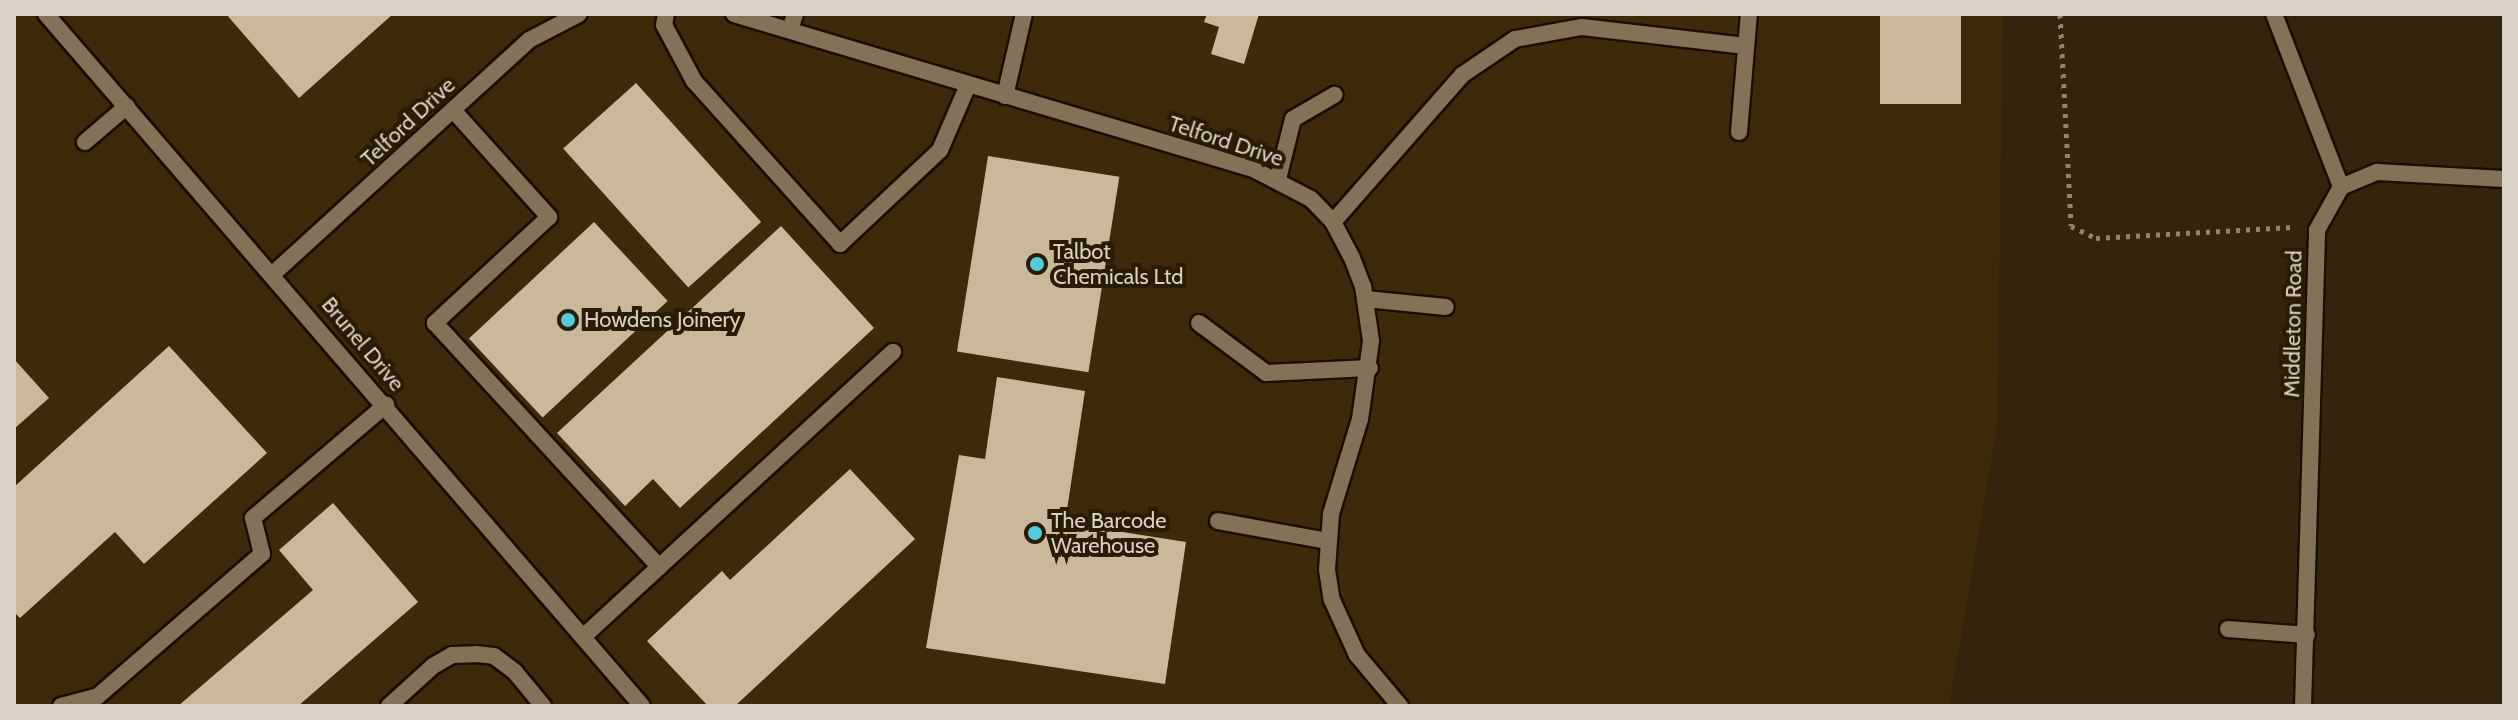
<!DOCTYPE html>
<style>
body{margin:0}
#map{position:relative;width:2518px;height:720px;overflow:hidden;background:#33250d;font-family:Cabin,sans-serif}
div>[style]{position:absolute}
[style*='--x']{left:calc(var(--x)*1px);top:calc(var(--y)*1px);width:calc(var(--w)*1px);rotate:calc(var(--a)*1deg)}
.built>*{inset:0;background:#3c2a0a}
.building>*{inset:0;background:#c9b89c;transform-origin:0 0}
.path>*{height:5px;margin-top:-2.5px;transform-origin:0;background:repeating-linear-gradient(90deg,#8f8371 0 4px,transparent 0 10px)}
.roads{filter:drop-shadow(2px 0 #1a0e00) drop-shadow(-2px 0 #1a0e00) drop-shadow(0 2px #1a0e00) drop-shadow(0 -2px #1a0e00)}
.service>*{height:16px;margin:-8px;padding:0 8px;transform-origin:8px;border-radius:8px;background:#827258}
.minor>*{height:16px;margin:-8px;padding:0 8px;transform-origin:8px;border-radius:8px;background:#827258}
.dots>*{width:22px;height:22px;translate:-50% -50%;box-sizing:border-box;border:4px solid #291b04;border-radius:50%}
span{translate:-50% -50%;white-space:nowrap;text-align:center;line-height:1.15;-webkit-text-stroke:8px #291b04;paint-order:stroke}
.street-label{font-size:22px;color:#dad1c4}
.poi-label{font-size:22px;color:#dad1c4}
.left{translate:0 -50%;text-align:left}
.frame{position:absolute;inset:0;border:16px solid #dad1c4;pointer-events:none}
</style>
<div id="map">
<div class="built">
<div style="clip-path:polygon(14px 14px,2003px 14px,1997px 428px,1949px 706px,14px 706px)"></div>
</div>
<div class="building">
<div style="clip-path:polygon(226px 14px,393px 14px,299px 98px)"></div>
<div style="clip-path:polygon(1207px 14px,1259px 14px,1244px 64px,1211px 54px,1219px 27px,1204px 22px)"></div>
<div style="left:1880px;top:14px;width:81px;height:90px"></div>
<div style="left:636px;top:83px;width:187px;height:98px;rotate:48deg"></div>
<div style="left:988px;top:156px;width:133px;height:198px;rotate:9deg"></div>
<div style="left:594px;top:222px;width:108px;height:171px;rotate:47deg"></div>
<div style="clip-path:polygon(781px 226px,874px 328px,680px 508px,653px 479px,625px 506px,557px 433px)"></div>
<div style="clip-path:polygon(169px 346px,267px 453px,144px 564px,115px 532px,20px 618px,14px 612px,14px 487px)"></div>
<div style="clip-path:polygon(14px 359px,49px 398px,14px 429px)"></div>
<div style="clip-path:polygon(997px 377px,1085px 391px,1065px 523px,1186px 542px,1165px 684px,926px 648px,959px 455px,985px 459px)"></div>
<div style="clip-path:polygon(850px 469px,915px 539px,735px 706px,708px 706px,647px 641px,722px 571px,730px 580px)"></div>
<div style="clip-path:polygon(333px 503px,418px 602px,298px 706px,178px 706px,313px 590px,279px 550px)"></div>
</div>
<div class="path">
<div style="--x:2060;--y:14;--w:212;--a:87"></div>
<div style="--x:2071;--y:226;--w:28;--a:26"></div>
<div style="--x:2096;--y:238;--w:196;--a:-3.2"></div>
</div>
<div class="roads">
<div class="service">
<div style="--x:666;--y:14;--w:11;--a:100"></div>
<div style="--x:664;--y:25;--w:64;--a:61.8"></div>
<div style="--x:694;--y:81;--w:219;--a:48.1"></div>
<div style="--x:840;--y:244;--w:137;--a:-43.2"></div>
<div style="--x:940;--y:150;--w:71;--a:-66.7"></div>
<div style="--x:791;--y:27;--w:14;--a:-73"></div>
<div style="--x:1005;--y:96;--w:84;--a:-77"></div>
<div style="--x:453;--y:110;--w:144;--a:48.1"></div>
<div style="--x:549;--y:217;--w:156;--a:137.1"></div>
<div style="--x:435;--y:323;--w:331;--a:47.4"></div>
<div style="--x:659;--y:567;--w:318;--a:-42.6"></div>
<div style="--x:1739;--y:132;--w:118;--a:-85.2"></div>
<div style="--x:85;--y:142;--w:55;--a:-40.6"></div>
<div style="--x:1278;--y:179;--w:62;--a:-76"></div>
<div style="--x:1293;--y:119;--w:48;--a:-30.3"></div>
<div style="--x:1333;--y:222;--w:196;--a:-48.7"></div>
<div style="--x:1462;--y:75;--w:64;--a:-34.2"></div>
<div style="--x:1515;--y:39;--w:68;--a:-10.2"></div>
<div style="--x:1582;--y:27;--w:165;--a:6.6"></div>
<div style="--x:1366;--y:299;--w:80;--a:5.7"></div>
<div style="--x:1199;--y:323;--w:84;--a:36.7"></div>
<div style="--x:1266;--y:373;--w:104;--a:-2.8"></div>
<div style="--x:1218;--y:521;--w:111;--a:10.4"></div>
<div style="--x:583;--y:637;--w:103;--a:-42.6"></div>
<div style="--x:61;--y:706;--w:38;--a:-15"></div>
<div style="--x:98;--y:696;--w:217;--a:-40.9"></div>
<div style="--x:262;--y:554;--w:37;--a:-104"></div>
<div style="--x:253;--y:518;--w:175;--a:-40.4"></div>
<div style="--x:389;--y:706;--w:59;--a:-42.3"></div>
<div style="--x:433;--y:666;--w:22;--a:-30"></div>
<div style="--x:452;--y:655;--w:24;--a:-2"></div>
<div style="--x:476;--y:654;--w:18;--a:6"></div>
<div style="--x:494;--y:656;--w:26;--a:37"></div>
<div style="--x:515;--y:672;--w:44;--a:50.5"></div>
</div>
<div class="minor">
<div style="--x:46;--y:14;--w:913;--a:49.26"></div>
<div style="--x:734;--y:14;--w:542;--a:16.63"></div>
<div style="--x:1253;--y:169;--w:65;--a:27.3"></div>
<div style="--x:1311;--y:199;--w:32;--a:46"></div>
<div style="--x:1333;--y:222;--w:41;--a:62.2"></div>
<div style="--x:1352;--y:258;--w:30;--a:69"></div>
<div style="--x:1363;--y:286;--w:56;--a:81.7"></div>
<div style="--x:1371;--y:341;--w:79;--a:98"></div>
<div style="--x:1360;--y:419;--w:99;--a:107"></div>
<div style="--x:1331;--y:514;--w:56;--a:94.1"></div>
<div style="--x:1327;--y:570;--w:30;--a:81"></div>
<div style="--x:1332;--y:600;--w:60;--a:65.6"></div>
<div style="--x:1357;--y:655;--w:67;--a:49.9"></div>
<div style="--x:2274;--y:14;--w:186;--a:68.8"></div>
<div style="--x:274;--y:273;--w:345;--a:-42.4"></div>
<div style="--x:529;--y:40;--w:56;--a:-27.5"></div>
<div style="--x:2228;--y:629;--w:79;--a:4.3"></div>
<div style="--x:2303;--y:706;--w:476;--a:-88.3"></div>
<div style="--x:2317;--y:230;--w:49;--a:-60.8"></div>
<div style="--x:2341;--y:187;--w:39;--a:-23"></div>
<div style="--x:2377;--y:172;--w:127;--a:3.2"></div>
</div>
</div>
<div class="dots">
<div style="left:1037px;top:264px;background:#53cbdb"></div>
<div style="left:568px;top:320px;background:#53cbdb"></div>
<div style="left:1035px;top:533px;background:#53cbdb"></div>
</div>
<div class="street-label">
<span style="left:408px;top:122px;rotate:-43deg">Telford Drive</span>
<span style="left:1226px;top:141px;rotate:18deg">Telford Drive</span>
<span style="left:2293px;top:324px;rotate:-89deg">Middleton Road</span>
<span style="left:363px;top:344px;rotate:50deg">Brunel Drive</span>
</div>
<div class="poi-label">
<span class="left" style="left:1053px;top:264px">Talbot<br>Chemicals Ltd</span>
<span class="left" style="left:584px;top:320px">Howdens Joinery</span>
<span class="left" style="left:1051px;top:533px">The Barcode<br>Warehouse</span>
</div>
<div class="frame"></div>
</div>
